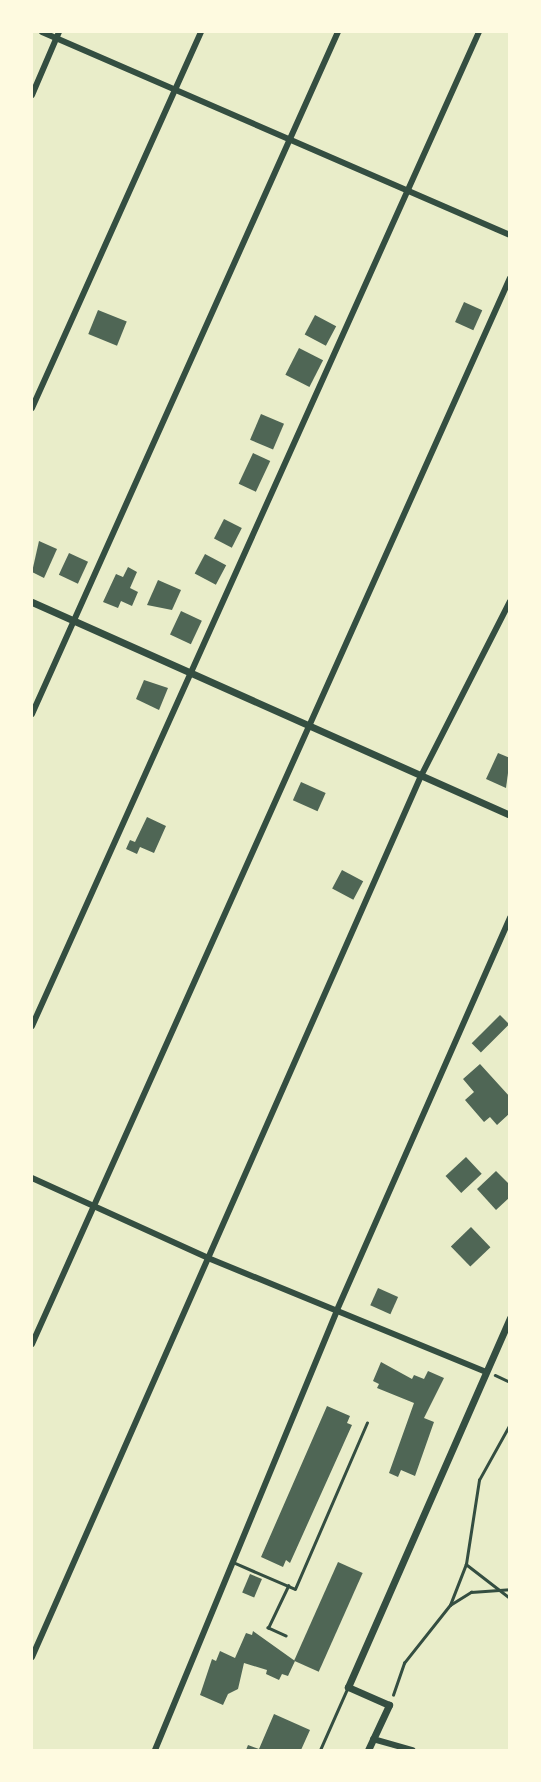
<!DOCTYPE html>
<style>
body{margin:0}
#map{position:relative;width:541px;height:1782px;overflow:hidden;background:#e9edc9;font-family:Manrope,sans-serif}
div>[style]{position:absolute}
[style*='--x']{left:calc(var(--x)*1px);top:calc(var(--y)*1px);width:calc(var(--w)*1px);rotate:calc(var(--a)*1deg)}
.building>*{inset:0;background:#4f6655;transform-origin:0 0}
.path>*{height:2.5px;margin:-1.25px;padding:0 1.25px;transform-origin:1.25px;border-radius:1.25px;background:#344e41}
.service>*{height:2.5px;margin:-1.25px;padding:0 1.25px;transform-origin:1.25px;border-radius:1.25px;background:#344e41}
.minor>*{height:6px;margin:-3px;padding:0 3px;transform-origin:3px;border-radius:3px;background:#344e41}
.tertiary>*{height:7px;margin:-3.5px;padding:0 3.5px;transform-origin:3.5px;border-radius:3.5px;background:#344e41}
span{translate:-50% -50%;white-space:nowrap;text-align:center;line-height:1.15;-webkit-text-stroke:7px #fefae0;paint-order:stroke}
.frame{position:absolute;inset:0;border:33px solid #fefae0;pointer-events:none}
</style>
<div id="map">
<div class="building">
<div style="left:464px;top:302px;width:20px;height:22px;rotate:24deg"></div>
<div style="left:98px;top:310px;width:31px;height:26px;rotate:22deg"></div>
<div style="left:315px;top:315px;width:24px;height:22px;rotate:28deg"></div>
<div style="left:299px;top:348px;width:27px;height:30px;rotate:27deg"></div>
<div style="left:261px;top:414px;width:25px;height:28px;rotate:23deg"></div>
<div style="left:253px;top:453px;width:19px;height:34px;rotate:25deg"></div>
<div style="left:224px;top:519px;width:20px;height:22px;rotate:27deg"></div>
<div style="clip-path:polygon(39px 541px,57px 549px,44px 578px,32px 572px)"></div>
<div style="left:69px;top:553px;width:21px;height:24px;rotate:25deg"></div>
<div style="left:205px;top:554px;width:24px;height:22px;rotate:28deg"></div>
<div style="clip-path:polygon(128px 567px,137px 572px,130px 588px,138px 592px,132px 606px,121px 601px,118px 608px,103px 602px,116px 574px,123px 577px)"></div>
<div style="clip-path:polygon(158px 580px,181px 590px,172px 610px,147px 605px)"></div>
<div style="left:181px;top:611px;width:23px;height:26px;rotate:25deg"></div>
<div style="clip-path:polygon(144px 680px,168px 688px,159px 710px,136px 699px)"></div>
<div style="clip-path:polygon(498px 753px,510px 758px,506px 788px,486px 779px)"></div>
<div style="left:301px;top:782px;width:27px;height:20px;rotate:24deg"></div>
<div style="clip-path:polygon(147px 817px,166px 826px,154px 853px,140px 847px,137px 854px,126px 849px,130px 840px,135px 842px)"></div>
<div style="left:342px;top:870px;width:24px;height:21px;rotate:28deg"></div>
<div style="left:500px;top:1015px;width:13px;height:40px;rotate:45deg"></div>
<div style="clip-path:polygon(480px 1064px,510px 1097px,510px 1113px,497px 1125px,490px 1117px,484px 1122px,465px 1100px,474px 1092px,463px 1079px)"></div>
<div style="left:466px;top:1157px;width:23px;height:28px;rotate:47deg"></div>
<div style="clip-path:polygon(496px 1171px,510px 1185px,510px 1197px,496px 1210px,477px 1189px)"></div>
<div style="left:471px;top:1227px;width:28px;height:28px;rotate:46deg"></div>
<div style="left:378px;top:1288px;width:22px;height:19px;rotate:24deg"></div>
<div style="clip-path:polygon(381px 1362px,412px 1379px,414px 1375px,424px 1379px,428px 1371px,444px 1378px,424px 1418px,434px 1422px,415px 1476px,401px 1470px,398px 1477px,389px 1473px,414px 1403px,377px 1388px,379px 1384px,373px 1381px)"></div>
<div style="clip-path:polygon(327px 1406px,350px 1416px,347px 1423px,352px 1425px,290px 1563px,286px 1560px,283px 1567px,261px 1557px)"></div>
<div style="left:338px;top:1562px;width:27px;height:108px;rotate:24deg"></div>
<div style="left:250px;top:1574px;width:13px;height:20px;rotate:23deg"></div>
<div style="clip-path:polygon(253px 1631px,295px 1661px,288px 1676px,282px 1674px,279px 1680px,266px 1674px,267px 1670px,244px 1663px,238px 1689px,228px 1694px,223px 1705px,200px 1695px,212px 1659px,216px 1661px,220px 1651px,235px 1658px,246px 1633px,252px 1635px)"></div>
<div style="clip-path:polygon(274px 1714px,310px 1730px,301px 1750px,246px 1750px,248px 1745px,259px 1749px)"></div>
</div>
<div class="path">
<div style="--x:495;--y:1375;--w:17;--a:25"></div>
<div style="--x:466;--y:1564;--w:56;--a:37.7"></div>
<div style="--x:450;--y:1605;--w:44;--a:-68.7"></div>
<div style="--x:466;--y:1564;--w:85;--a:-81.2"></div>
<div style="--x:479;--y:1480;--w:64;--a:-61"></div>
<div style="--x:393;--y:1695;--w:34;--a:-71"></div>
<div style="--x:404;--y:1663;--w:74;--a:-51.6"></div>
<div style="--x:450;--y:1605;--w:25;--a:-32"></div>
<div style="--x:471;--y:1592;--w:39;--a:-4"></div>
</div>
<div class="service">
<div style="--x:235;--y:1563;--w:65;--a:23.4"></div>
<div style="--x:295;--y:1589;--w:181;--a:-66.6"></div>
<div style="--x:286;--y:1636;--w:20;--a:-156"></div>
<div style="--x:268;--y:1628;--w:47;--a:-64.5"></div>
<div style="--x:320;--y:1750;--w:67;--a:-66.1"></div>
</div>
<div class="minor">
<div style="--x:42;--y:32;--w:510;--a:23.45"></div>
<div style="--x:32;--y:95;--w:69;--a:-66.8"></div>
<div style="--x:32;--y:408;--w:412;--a:-65.8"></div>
<div style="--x:32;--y:714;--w:748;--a:-65.84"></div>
<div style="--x:32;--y:1026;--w:1090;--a:-65.79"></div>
<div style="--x:32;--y:1178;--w:193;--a:24.4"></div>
<div style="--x:208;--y:1258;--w:300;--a:22.3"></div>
<div style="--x:32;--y:1344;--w:1168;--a:-65.85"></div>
<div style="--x:32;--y:1657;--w:963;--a:-66.18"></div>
<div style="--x:421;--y:776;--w:196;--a:-63"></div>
<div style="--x:373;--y:1739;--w:41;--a:15.8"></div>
<div style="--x:155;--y:1750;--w:476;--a:-67.5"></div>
<div style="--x:337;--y:1310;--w:429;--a:-66.2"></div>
</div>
<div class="tertiary">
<div style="--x:32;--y:602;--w:523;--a:24.02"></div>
<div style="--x:368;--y:1750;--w:50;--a:-65"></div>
<div style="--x:389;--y:1705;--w:45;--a:-156.3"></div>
<div style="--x:348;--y:1687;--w:403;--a:-66.3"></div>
</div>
<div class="frame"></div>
</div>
